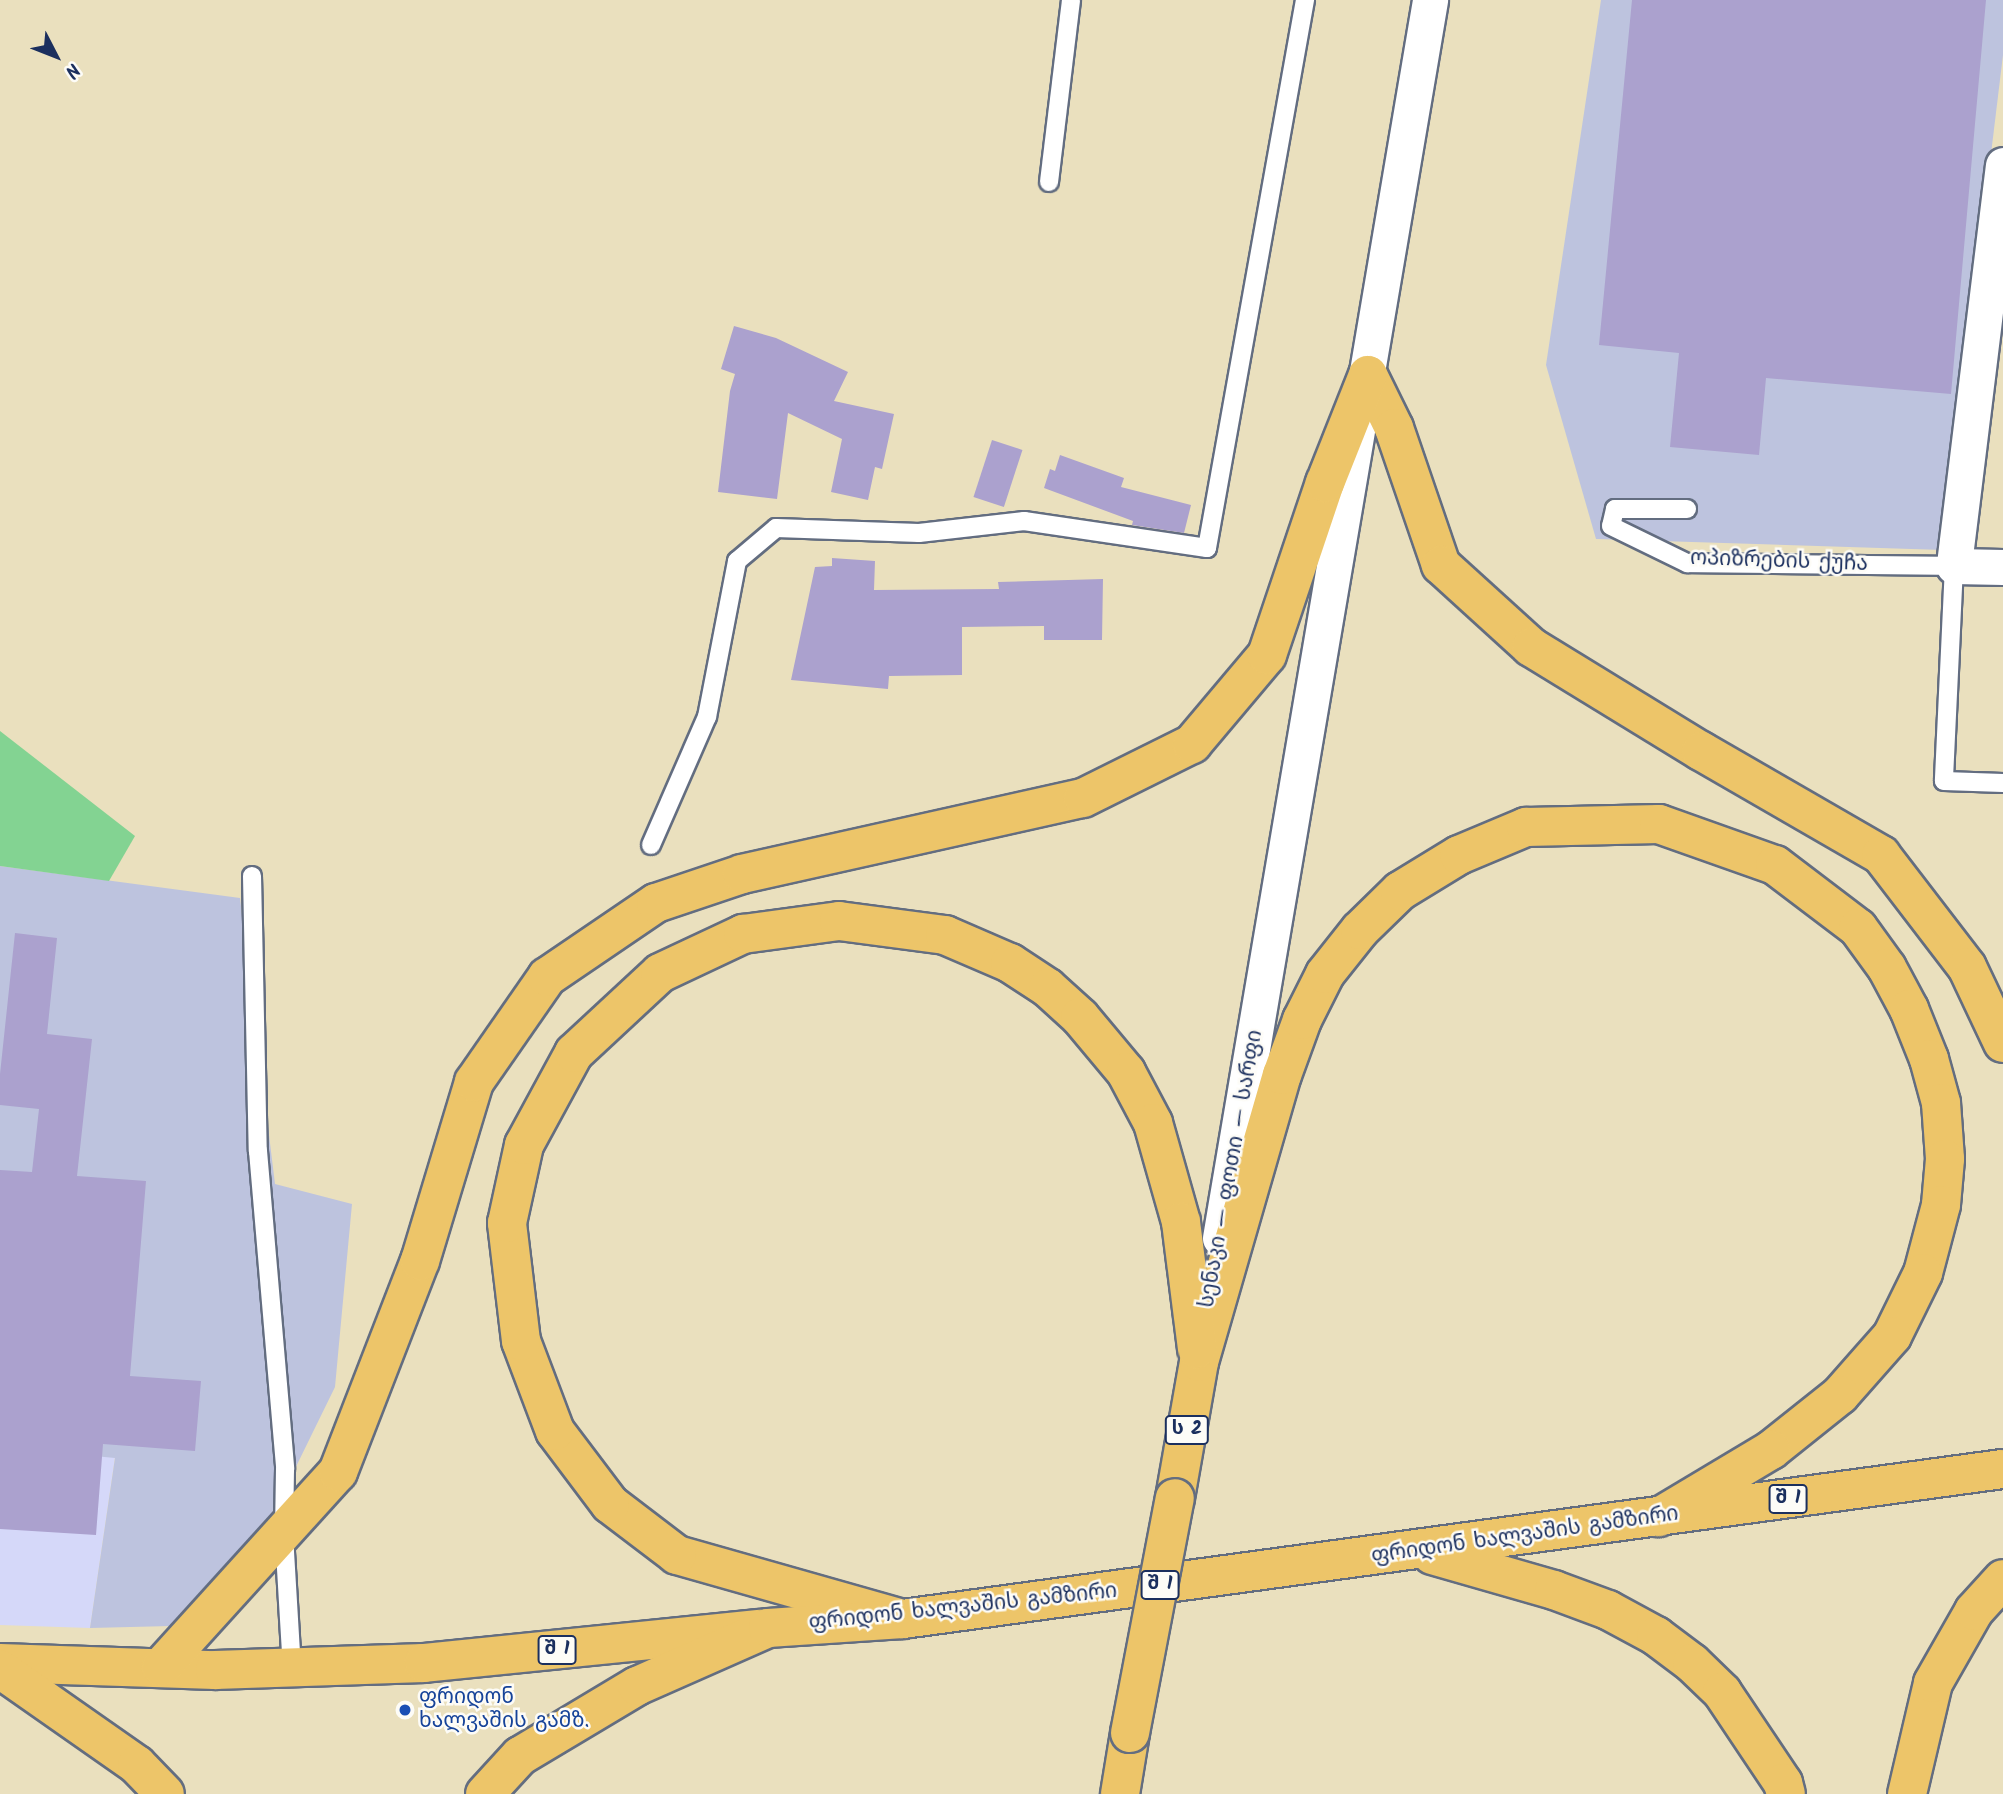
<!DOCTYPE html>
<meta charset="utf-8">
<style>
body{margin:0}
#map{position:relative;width:2003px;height:1794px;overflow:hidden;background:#eae0be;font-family:Kalam,"Noto Sans Georgian",sans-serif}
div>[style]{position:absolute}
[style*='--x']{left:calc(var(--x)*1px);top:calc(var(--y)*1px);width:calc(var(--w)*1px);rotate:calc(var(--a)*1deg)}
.built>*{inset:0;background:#d5d8f9}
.industrial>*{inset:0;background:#bdc3de}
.green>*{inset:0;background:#83d392}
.building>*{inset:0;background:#aba1ce;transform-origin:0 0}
.roads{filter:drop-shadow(2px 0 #636d80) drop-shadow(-2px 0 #636d80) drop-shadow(0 2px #636d80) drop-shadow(0 -2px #636d80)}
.lane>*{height:18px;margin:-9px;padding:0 9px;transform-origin:9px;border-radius:9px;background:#fff}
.street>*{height:35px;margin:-17.5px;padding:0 17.5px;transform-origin:17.5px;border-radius:17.5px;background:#fff}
.primary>*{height:38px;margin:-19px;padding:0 19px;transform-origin:19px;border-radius:19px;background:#edc569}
.highway>*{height:38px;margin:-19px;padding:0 19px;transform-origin:19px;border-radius:19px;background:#edc569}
.bridges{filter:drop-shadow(2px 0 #636d80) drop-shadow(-2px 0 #636d80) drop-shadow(0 2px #636d80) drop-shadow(0 -2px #636d80)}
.highway-bridge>*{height:38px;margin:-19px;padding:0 19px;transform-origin:19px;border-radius:19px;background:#edc569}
.dots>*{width:19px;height:19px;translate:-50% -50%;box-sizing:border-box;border:4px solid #fdfcf7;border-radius:50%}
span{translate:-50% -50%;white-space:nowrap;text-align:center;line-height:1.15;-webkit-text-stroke:5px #fdfcf7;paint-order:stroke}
.shield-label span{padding:2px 5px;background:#fdfcf7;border:2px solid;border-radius:5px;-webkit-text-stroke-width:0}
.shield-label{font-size:19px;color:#1b2f5e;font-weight:700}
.street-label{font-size:21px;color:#1b2f5e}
.transit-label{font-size:21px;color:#164399}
.left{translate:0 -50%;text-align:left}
.north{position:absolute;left:21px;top:21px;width:70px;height:70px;-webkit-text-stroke:5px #fdfcf7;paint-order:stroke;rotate:132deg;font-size:19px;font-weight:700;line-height:28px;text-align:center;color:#1b2f5e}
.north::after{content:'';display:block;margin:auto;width:24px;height:32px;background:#1b2f5e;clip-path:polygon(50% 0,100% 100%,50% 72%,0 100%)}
</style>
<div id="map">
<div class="built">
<div style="clip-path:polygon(0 1447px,115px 1457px,90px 1628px,0 1625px)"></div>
</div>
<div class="industrial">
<div style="clip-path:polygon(1601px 0,2003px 0,2003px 55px,1943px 550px,1596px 539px,1546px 365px)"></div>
<div style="clip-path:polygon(0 866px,240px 898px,275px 1184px,352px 1204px,335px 1387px,266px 1528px,171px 1626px,90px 1628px,115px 1458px,0 1447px)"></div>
</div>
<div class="green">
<div style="clip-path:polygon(0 731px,135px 836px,109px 881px,0 866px)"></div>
</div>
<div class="building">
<div style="clip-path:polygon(1632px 0,1986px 0,1951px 394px,1766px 378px,1759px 455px,1670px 447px,1679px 353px,1599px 345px)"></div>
<div style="clip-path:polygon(734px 326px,776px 338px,848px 372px,834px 401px,894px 414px,882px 469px,875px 467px,868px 500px,831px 492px,842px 439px,788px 413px,777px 499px,718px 492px,730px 391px,735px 374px,721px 369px)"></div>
<div style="left:992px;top:440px;width:32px;height:60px;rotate:18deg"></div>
<div style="clip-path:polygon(1060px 455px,1124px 478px,1121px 487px,1191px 505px,1184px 533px,1132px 525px,1133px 521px,1044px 488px,1050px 469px,1055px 471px)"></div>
<div style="clip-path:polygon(832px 558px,875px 561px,874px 590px,999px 589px,998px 582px,1103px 579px,1102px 640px,1044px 640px,1044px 626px,962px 627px,962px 675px,889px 676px,888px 689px,791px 680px,815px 567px,832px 566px)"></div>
<div style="clip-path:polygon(15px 933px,57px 938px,47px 1034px,92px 1039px,77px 1176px,146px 1181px,130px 1376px,201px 1381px,195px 1451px,103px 1444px,96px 1535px,0 1529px,0 1170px,32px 1172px,39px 1109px,0 1105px,0 1074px)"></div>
</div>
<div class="roads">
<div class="lane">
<div style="--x:1049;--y:182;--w:183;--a:-83.1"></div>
<div style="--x:1687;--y:509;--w:72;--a:180"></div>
<div style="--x:1615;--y:509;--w:17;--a:103"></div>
<div style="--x:1611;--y:526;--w:85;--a:26"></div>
<div style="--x:1687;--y:563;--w:267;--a:0.6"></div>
<div style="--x:1954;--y:566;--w:215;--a:92.7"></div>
<div style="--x:1944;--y:781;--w:59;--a:1.9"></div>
<div style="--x:651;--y:845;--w:140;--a:-66.4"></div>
<div style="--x:707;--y:717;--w:159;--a:-79.1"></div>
<div style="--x:737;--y:561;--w:51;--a:-40.2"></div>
<div style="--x:776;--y:528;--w:143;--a:2"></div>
<div style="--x:919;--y:533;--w:106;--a:-6.5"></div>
<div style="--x:1024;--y:521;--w:185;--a:8.4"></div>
<div style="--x:1207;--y:548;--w:557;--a:-79.86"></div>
<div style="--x:252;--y:876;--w:275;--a:88.8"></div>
<div style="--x:258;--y:1151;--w:319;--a:85.1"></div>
<div style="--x:285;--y:1469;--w:66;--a:90.9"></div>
<div style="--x:284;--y:1535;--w:133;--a:86.6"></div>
</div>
<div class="street">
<div style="--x:2003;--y:165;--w:404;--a:97"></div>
<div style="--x:1954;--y:566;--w:49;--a:1.2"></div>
<div style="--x:1220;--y:1238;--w:1256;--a:-80.37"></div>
</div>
<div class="primary">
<div style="--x:0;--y:1663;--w:215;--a:1.9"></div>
<div style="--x:215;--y:1670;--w:209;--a:-1.9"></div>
<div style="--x:424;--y:1663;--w:337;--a:-5.8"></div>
</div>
<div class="highway">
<div style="--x:1368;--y:375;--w:59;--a:63.9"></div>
<div style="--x:1394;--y:428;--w:145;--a:71.1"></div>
<div style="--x:1441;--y:565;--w:122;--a:42.3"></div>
<div style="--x:1531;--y:647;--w:199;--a:31.5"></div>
<div style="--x:1701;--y:751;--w:208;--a:30"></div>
<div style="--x:1881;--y:855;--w:141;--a:52.5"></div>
<div style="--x:1967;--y:967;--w:84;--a:64.7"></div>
<div style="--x:1175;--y:1498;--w:138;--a:-80"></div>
<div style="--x:1199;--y:1362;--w:299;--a:-73.9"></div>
<div style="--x:1282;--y:1075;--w:59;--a:-70"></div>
<div style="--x:1302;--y:1020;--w:51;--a:-63.4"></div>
<div style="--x:1325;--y:974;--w:56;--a:-51.5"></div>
<div style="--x:1360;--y:930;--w:56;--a:-44.3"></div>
<div style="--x:1400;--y:891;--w:69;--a:-31.4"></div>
<div style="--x:1459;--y:855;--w:73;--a:-22.7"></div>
<div style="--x:1526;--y:827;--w:133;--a:-1.3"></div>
<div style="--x:1659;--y:824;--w:123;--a:19.5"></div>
<div style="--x:1775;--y:865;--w:104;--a:37.2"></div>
<div style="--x:1858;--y:928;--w:49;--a:54.1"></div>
<div style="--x:1887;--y:968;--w:47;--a:61.8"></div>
<div style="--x:1909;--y:1009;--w:54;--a:68.2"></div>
<div style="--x:1929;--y:1059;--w:46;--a:74.7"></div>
<div style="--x:1941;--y:1103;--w:56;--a:85.9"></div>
<div style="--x:1945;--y:1159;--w:46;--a:95"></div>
<div style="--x:1941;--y:1205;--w:70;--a:104.8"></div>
<div style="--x:1923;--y:1273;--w:70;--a:116.2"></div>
<div style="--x:1892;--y:1336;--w:79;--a:131.4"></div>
<div style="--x:1840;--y:1395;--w:88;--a:141.4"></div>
<div style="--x:1771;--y:1450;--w:131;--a:149.1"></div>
<div style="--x:1432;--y:1555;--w:127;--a:16"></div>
<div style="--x:1554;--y:1590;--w:58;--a:20.3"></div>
<div style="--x:1608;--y:1610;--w:55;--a:28.4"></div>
<div style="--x:1656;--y:1636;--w:45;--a:36.9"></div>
<div style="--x:1692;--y:1663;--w:42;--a:44"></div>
<div style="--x:1722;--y:1692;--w:110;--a:56.2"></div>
<div style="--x:1783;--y:1783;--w:11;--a:75"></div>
<div style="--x:903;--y:1619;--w:235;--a:-164.2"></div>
<div style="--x:677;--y:1555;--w:84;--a:-142.7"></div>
<div style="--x:610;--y:1504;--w:91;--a:-127"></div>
<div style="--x:555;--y:1431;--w:96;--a:-110.7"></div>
<div style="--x:521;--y:1341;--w:119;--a:-96.8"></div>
<div style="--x:507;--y:1223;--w:80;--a:-77.7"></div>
<div style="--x:524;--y:1145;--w:105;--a:-61.5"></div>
<div style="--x:574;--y:1053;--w:117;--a:-42.9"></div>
<div style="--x:660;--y:973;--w:92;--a:-25.2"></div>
<div style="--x:743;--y:934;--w:97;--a:-7.7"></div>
<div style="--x:839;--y:921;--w:107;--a:7.5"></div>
<div style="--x:945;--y:935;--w:71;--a:23.3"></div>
<div style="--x:1010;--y:963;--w:45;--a:33.3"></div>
<div style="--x:1048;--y:988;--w:43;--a:42.2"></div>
<div style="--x:1080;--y:1017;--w:72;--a:50.1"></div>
<div style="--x:1126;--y:1072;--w:58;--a:62.1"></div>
<div style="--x:1153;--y:1123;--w:103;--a:74.2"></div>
<div style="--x:1181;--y:1222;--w:128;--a:82.8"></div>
<div style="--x:161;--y:1667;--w:263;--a:-47.8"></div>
<div style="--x:338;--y:1472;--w:226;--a:-68.8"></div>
<div style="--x:420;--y:1261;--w:187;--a:-73.2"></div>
<div style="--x:474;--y:1082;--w:128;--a:-55.2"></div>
<div style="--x:547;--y:977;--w:132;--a:-34.2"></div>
<div style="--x:656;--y:903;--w:91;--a:-18.6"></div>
<div style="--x:742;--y:874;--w:349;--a:-12.6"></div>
<div style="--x:1083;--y:798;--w:122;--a:-26.4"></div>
<div style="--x:1192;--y:744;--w:116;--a:-49.9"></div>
<div style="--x:1267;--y:655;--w:182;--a:-71.4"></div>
<div style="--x:1325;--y:483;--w:116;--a:-68.3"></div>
<div style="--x:0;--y:1669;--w:167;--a:35"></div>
<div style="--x:137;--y:1765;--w:40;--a:46"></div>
<div style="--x:485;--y:1794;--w:52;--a:-47.4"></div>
<div style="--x:520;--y:1756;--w:136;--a:-30.9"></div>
<div style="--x:637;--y:1686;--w:143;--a:-23.9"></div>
<div style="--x:768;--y:1628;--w:135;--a:-3.8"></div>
<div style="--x:903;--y:1619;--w:1110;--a:-7.77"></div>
<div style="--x:1120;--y:1794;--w:62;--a:-80.7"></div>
<div style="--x:1907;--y:1794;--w:114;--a:-76.8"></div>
<div style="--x:1933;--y:1683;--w:83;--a:-60.3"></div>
<div style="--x:1974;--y:1611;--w:43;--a:-47.8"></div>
</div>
</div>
<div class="bridges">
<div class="highway-bridge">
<div style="--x:1130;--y:1733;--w:239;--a:-79.2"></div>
</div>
</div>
<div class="dots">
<div style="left:405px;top:1710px;background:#1a4fb4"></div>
</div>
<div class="shield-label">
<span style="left:1187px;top:1430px">ს 2</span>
<span style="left:1788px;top:1499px">შ 1</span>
<span style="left:1160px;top:1585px">შ 1</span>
<span style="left:557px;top:1650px">შ 1</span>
</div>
<div class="street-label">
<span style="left:1779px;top:562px;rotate:2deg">ოპიზრების ქუჩა</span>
<span style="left:1232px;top:1169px;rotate:-80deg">სენაკი — ფოთი — სარფი</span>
<span style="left:1525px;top:1536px;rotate:-8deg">ფრიდონ ხალვაშის გამზირი</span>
<span style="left:963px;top:1608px;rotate:-6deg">ფრიდონ ხალვაშის გამზირი</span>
</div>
<div class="transit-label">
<span class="left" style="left:419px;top:1710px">ფრიდონ<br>ხალვაშის გამზ.</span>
</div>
<div class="north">N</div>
</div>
